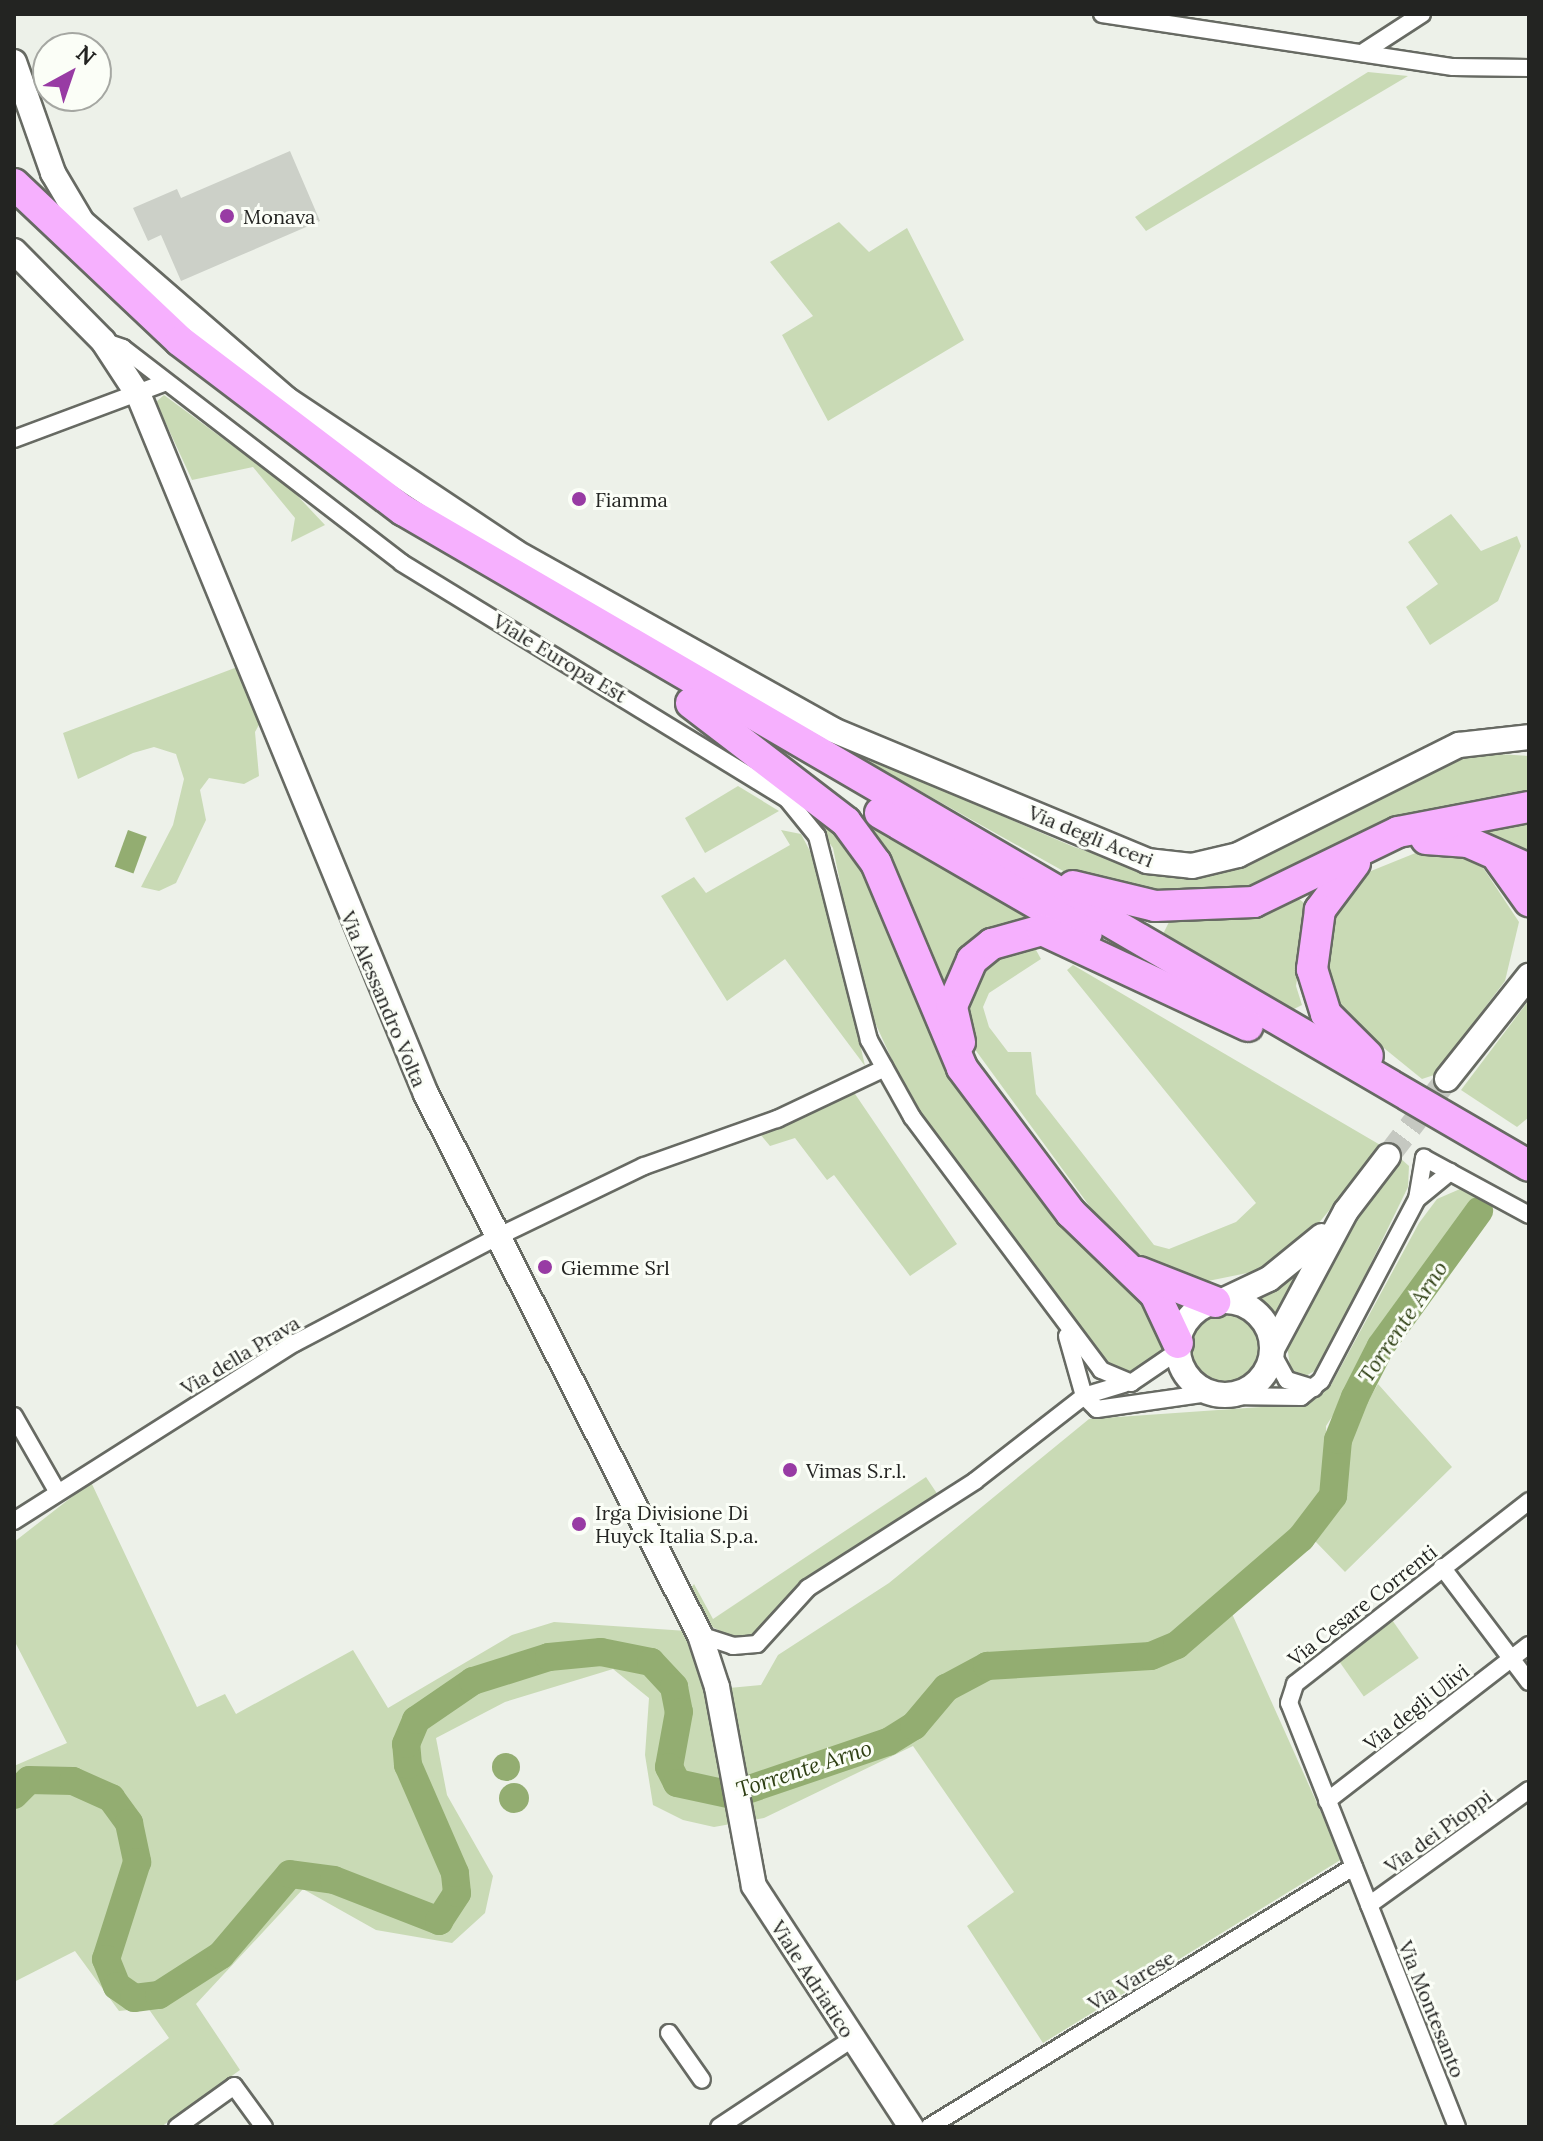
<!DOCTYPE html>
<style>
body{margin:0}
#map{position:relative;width:1543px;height:2141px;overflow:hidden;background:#edf1e9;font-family:Lora,serif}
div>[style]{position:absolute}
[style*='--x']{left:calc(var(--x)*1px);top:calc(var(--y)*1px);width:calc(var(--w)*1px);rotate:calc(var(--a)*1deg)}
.green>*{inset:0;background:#c9dab5;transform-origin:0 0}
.round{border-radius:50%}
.water>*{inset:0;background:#93ad71;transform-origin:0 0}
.river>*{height:28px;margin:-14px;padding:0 14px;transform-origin:14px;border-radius:14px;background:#93ad71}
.building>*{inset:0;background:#ccd0c8}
.secondary-tunnel>*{height:24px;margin-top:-12px;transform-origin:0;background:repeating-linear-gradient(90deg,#c5c8c1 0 24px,transparent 0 36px)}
.roads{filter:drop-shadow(2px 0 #676a63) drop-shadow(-2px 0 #676a63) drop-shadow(0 2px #676a63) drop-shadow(0 -2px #676a63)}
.street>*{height:16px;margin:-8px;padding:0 8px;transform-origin:8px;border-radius:8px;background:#fff}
.secondary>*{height:24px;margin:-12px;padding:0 12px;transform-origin:12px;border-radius:12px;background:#fff}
.secondary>.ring{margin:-12px;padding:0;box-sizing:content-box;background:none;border:24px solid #fff;border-radius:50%}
.highway>*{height:30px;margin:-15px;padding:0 15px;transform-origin:15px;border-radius:15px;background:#f6b0fe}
.dots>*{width:22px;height:22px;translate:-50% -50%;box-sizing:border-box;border:4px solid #fbfef7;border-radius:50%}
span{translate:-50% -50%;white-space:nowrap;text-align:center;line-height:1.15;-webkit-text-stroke:6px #fbfef7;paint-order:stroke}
.poi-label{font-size:20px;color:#232422}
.left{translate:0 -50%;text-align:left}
.street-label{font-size:20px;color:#232422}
.water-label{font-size:22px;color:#2e3f13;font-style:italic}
.frame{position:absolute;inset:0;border:16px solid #232422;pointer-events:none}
.north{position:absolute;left:32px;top:32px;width:80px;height:80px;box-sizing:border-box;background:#fbfef7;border:2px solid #a5a7a2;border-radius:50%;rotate:40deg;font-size:22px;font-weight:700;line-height:32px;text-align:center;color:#232422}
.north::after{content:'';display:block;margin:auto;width:28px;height:36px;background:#983ba4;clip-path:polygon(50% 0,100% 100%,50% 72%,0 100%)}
</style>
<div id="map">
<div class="green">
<div style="clip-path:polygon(1368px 72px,1408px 76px,1146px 231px,1135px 217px)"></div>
<div style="clip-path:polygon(839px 222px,869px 252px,907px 228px,964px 340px,828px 421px,782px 335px,813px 316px,770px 262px)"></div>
<div style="clip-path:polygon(164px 395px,291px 489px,325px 525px,291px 542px,295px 518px,253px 467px,192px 480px,156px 402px)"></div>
<div style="clip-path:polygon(1451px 514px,1481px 551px,1517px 536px,1521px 546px,1498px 601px,1430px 645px,1406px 607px,1438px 584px,1408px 542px)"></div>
<div style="clip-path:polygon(240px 666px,261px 721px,255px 732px,259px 776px,244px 784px,209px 778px,200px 790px,206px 820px,176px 883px,159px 891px,141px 887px,173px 825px,184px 779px,176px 754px,154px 747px,133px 753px,78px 779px,63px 733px)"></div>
<div style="clip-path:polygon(840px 746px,1074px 847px,1172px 878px,1204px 875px,1466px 752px,1529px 756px,1529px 799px,1287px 880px,1199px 899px,1103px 887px,1065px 872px)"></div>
<div style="clip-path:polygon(738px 786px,779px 811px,705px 853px,685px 818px)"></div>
<div style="clip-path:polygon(816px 806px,858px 853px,914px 981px,1155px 1306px,1165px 1346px,1139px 1374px,1107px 1364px,909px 1097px,856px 981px,839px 877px,833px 848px,812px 819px)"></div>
<div style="clip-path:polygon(848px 807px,1043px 918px,990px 932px,941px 1007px)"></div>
<div style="clip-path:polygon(1529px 820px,1529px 861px,1476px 832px)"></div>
<div style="clip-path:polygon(781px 830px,801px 834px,821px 872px,865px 1066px,785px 959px,727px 1001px,661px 896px,694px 877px,706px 893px,790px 845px)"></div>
<div style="clip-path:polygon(1418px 852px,1447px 852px,1482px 866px,1519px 922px,1505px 981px,1434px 1075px,1422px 1079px,1337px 1010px,1324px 968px,1328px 922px,1366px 873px)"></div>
<div style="clip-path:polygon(1299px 899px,1308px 906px,1296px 986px,1302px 1005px,1294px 1009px,1162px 936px,1170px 920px,1254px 914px)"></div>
<div style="clip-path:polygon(1031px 941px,1041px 959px,989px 993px,983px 1007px,989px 1027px,1008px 1052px,1031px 1052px,1036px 1094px,1154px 1245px,1169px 1249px,1236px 1222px,1256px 1203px,1067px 970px,1073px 965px,1382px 1146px,1304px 1241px,1257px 1271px,1208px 1281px,1150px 1264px,1104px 1226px,963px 1033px,966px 983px,978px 966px)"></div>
<div style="clip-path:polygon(1529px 1000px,1529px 1117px,1517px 1127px,1461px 1090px)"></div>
<div style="clip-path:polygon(853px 1091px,957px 1244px,910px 1276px,834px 1175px,827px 1180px,795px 1138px,770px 1146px,760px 1134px)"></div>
<div style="clip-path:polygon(1400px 1158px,1409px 1166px,1408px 1187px,1320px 1368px,1302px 1378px,1291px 1373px,1287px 1345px,1311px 1284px)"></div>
<div style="clip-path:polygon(1460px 1189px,1478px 1192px,1326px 1426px,1327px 1474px,1316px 1498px,1290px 1537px,1168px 1640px,1178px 1651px,1229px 1607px,1342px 1859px,1043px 2043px,967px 1926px,1014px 1892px,913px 1746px,764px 1818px,714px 1827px,683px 1820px,653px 1805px,645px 1755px,649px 1698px,613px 1669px,505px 1702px,436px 1738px,447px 1795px,493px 1876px,485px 1913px,452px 1943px,376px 1930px,303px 1889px,196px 2004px,240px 2070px,161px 2127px,50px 2127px,169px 2038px,148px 2008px,119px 2011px,75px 1951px,14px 1982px,14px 1766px,67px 1743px,14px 1640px,14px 1542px,91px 1482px,197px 1707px,225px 1694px,236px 1714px,353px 1650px,388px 1708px,512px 1635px,554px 1622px,687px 1631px,697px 1670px,729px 1688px,761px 1685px,778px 1655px,889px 1583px,1089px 1419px,1303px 1404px,1331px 1385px,1419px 1223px,1437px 1199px)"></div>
<div style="clip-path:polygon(1302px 1267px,1275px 1321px,1244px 1293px)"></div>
<div class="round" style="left:1190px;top:1314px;width:70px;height:70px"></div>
<div style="clip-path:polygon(1378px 1384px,1452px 1467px,1345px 1572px,1315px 1541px,1344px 1495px,1345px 1439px)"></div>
<div style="clip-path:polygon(926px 1477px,938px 1495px,794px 1589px,749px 1638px,737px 1640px,705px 1623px,689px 1591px,694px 1584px,713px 1619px)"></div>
<div style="left:1390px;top:1617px;width:50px;height:67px;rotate:55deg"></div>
</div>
<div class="water">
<div style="left:128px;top:830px;width:20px;height:39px;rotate:20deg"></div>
<div class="round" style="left:492px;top:1753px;width:28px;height:28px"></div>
<div class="round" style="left:499px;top:1783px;width:30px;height:30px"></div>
</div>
<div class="river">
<div style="--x:14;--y:1795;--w:21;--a:-45"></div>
<div style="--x:29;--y:1780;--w:44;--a:1.3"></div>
<div style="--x:73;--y:1781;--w:42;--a:24.1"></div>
<div style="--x:111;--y:1798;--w:31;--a:54"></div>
<div style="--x:129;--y:1823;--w:40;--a:78"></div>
<div style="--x:137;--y:1862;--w:102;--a:107.7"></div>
<div style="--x:106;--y:1959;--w:29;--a:68"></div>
<div style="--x:117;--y:1986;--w:21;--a:35"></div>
<div style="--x:134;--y:1998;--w:25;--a:-7"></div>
<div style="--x:159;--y:1995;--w:74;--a:-32.8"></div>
<div style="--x:221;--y:1955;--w:106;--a:-49.6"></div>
<div style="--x:290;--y:1874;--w:44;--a:7.8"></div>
<div style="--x:334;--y:1880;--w:113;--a:21.3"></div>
<div style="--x:439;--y:1921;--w:33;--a:-57"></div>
<div style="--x:457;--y:1893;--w:20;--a:-96"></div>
<div style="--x:455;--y:1873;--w:118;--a:-113.5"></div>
<div style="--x:408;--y:1765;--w:21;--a:-95"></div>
<div style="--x:406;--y:1744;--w:26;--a:-67"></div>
<div style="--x:416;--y:1720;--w:69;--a:-34.4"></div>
<div style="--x:473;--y:1681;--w:80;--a:-17.5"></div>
<div style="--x:549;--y:1657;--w:52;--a:-5.5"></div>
<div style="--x:601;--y:1652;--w:51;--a:11.3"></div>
<div style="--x:651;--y:1662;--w:34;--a:47"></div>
<div style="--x:674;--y:1687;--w:25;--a:79"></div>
<div style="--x:679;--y:1712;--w:56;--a:100.3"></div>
<div style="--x:669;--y:1767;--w:18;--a:63"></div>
<div style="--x:677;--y:1783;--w:56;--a:12.3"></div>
<div style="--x:732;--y:1795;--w:165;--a:-18.8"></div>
<div style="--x:888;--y:1742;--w:31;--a:-32"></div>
<div style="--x:914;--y:1726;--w:50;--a:-49.9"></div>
<div style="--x:946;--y:1688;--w:47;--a:-28.2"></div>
<div style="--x:987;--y:1666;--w:164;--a:-3.5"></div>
<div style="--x:1151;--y:1656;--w:28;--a:-23"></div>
<div style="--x:1177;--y:1645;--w:164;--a:-40.8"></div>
<div style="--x:1301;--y:1538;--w:53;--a:-52.7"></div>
<div style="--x:1333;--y:1496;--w:56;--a:-84.9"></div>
<div style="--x:1338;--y:1440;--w:46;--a:-68.4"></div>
<div style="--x:1355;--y:1397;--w:57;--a:-63"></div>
<div style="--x:1381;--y:1346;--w:167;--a:-54"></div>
</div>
<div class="building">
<div style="clip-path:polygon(290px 151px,320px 221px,181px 281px,161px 235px,148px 241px,133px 208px,177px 189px,181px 198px)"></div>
</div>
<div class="secondary-tunnel">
<div style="--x:1388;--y:1156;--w:97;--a:-52.5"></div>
</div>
<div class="roads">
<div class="street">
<div style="--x:1102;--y:14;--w:355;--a:8.6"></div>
<div style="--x:1453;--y:67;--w:76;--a:0.8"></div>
<div style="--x:1365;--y:51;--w:68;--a:-33"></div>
<div style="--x:103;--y:341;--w:21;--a:19"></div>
<div style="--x:123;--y:348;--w:352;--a:37.6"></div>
<div style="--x:402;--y:563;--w:452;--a:31.5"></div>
<div style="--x:787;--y:799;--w:48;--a:51"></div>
<div style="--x:817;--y:836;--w:211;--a:75.7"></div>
<div style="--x:869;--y:1040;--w:88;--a:60.8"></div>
<div style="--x:912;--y:1117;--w:316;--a:53.2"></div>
<div style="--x:1101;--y:1370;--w:33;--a:23"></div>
<div style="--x:1131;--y:1383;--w:57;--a:-34.2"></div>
<div style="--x:14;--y:439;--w:160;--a:-20.5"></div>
<div style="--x:1417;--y:1199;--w:43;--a:-39.3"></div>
<div style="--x:1067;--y:1336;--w:62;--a:74.2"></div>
<div style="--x:1084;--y:1396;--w:18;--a:45"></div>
<div style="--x:1097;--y:1409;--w:114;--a:-8.1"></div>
<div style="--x:1273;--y:1355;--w:29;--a:61"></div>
<div style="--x:1287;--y:1380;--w:28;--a:17"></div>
<div style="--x:1227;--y:1396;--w:74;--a:0.8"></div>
<div style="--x:1301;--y:1397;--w:26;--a:-39"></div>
<div style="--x:1321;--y:1381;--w:206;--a:-62.2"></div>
<div style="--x:1417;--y:1199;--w:42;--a:-80.3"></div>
<div style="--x:1424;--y:1158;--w:119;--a:28.5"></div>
<div style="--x:14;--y:1416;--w:86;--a:60.2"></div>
<div style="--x:14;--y:1521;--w:333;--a:-32.4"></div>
<div style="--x:295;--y:1343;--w:226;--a:-27.7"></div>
<div style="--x:495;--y:1238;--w:165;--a:-25.8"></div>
<div style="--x:644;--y:1166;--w:141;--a:-19.5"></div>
<div style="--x:777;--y:1119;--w:119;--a:-25.3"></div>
<div style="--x:1442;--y:1567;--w:144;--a:52.9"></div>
<div style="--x:700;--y:1635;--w:35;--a:18"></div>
<div style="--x:733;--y:1646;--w:24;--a:-5"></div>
<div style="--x:757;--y:1644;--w:76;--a:-47.7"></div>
<div style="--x:808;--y:1588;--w:198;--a:-32.6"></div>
<div style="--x:975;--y:1481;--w:138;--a:-37.9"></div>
<div style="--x:1084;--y:1396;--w:42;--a:-16.7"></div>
<div style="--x:1327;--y:1801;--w:255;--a:-37.7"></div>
<div style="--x:1369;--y:1905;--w:197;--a:-35.7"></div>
<div style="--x:669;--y:2033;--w:57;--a:54.9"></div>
<div style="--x:177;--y:2127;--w:70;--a:-35.7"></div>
<div style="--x:234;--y:2086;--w:51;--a:53.8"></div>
<div style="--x:719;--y:2127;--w:159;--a:-33.5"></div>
<div style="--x:929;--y:2127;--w:498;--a:-31.5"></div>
<div style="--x:1457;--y:2127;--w:456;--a:-111.6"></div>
<div style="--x:1289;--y:1703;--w:20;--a:-72"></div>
<div style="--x:1295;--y:1684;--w:297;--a:-38"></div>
</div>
<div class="secondary">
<div style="--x:14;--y:62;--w:118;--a:70.6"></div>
<div style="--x:53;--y:173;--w:57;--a:59.4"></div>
<div style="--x:82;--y:222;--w:270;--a:40.9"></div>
<div style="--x:286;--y:399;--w:275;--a:33.7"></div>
<div style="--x:515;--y:552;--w:364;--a:29.2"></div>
<div style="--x:833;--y:730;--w:340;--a:22.6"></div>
<div style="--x:1147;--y:861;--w:45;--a:6.3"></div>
<div style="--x:1192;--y:866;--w:47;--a:-13.4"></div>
<div style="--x:1238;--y:855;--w:247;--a:-26.5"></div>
<div style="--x:1459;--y:745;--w:70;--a:-6.5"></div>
<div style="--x:14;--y:251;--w:127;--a:45.3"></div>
<div style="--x:103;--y:341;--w:66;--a:56.8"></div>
<div style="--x:139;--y:396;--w:755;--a:67.65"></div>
<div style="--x:426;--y:1094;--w:606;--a:63.14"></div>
<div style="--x:700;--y:1635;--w:55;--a:71.9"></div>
<div style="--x:717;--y:1687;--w:202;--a:79.5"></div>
<div style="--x:754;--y:1886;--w:288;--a:56.9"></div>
<div style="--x:1447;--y:1079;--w:132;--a:-51.5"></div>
<div class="ring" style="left:1178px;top:1301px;width:70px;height:70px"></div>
<div style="--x:1222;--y:1301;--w:52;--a:-25.1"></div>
<div style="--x:1269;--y:1279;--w:68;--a:-39.1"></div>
<div style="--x:1273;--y:1347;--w:154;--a:-61.8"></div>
<div style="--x:1346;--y:1211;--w:69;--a:-52.6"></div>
</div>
<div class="highway">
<div style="--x:14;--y:184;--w:228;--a:43.4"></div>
<div style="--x:180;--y:341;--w:280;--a:37.2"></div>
<div style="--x:403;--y:510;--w:1303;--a:30.22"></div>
<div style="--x:691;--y:703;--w:195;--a:37.5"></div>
<div style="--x:846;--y:822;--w:51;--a:53.8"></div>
<div style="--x:876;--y:863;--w:222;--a:67.2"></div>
<div style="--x:962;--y:1068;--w:181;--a:53.1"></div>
<div style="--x:1071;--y:1213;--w:117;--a:44"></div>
<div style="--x:1155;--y:1294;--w:54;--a:64.9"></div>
<div style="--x:880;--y:813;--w:239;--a:30.1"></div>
<div style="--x:1426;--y:839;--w:42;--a:4.1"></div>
<div style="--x:1468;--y:842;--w:67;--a:23.9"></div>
<div style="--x:1499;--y:859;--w:52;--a:54.5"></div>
<div style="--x:1355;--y:863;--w:59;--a:126.7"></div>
<div style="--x:1320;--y:910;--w:60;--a:97.7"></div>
<div style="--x:1312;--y:969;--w:47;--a:72.7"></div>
<div style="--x:1326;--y:1014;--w:59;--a:45"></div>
<div style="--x:1073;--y:886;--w:84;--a:13.7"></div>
<div style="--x:1155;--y:906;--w:99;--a:-2.3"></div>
<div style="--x:1254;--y:902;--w:160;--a:-25.9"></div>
<div style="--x:1398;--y:832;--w:133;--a:-10.8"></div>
<div style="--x:960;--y:1042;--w:37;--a:-103"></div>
<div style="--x:952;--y:1006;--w:50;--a:-66.5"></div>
<div style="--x:972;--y:960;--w:26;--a:-39"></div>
<div style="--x:992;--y:944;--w:52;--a:-15.6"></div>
<div style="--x:1042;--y:930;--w:227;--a:25"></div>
<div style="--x:1139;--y:1272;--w:82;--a:21.5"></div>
</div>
</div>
<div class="dots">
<div style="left:227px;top:216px;background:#983ba4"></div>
<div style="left:579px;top:499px;background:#983ba4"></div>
<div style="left:545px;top:1267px;background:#983ba4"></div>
<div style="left:790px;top:1470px;background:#983ba4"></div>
<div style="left:579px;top:1524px;background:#983ba4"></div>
</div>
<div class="poi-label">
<span class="left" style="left:243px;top:216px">Monava</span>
<span class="left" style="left:595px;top:499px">Fiamma</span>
<span class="left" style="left:561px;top:1267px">Giemme Srl</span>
<span class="left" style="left:806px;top:1470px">Vimas S.r.l.</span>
<span class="left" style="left:595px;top:1524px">Irga Divisione Di<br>Huyck Italia S.p.a.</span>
</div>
<div class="street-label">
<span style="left:560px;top:658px;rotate:31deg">Viale Europa Est</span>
<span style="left:1091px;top:836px;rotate:22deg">Via degli Aceri</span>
<span style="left:384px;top:999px;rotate:67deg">Via Alessandro Volta</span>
<span style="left:240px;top:1355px;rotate:-31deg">Via della Prava</span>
<span style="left:1362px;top:1605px;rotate:-38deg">Via Cesare Correnti</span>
<span style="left:1416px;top:1707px;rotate:-38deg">Via degli Ulivi</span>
<span style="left:1438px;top:1831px;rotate:-36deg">Via dei Pioppi</span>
<span style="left:813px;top:1979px;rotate:57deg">Viale Adriatico</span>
<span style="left:1131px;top:1980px;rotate:-31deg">Via Varese</span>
<span style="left:1432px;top:2009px;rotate:68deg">Via Montesanto</span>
</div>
<div class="water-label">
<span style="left:1403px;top:1322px;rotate:-56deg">Torrente Arno</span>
<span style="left:804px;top:1769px;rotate:-18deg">Torrente Arno</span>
</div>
<div class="frame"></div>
<div class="north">N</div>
</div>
